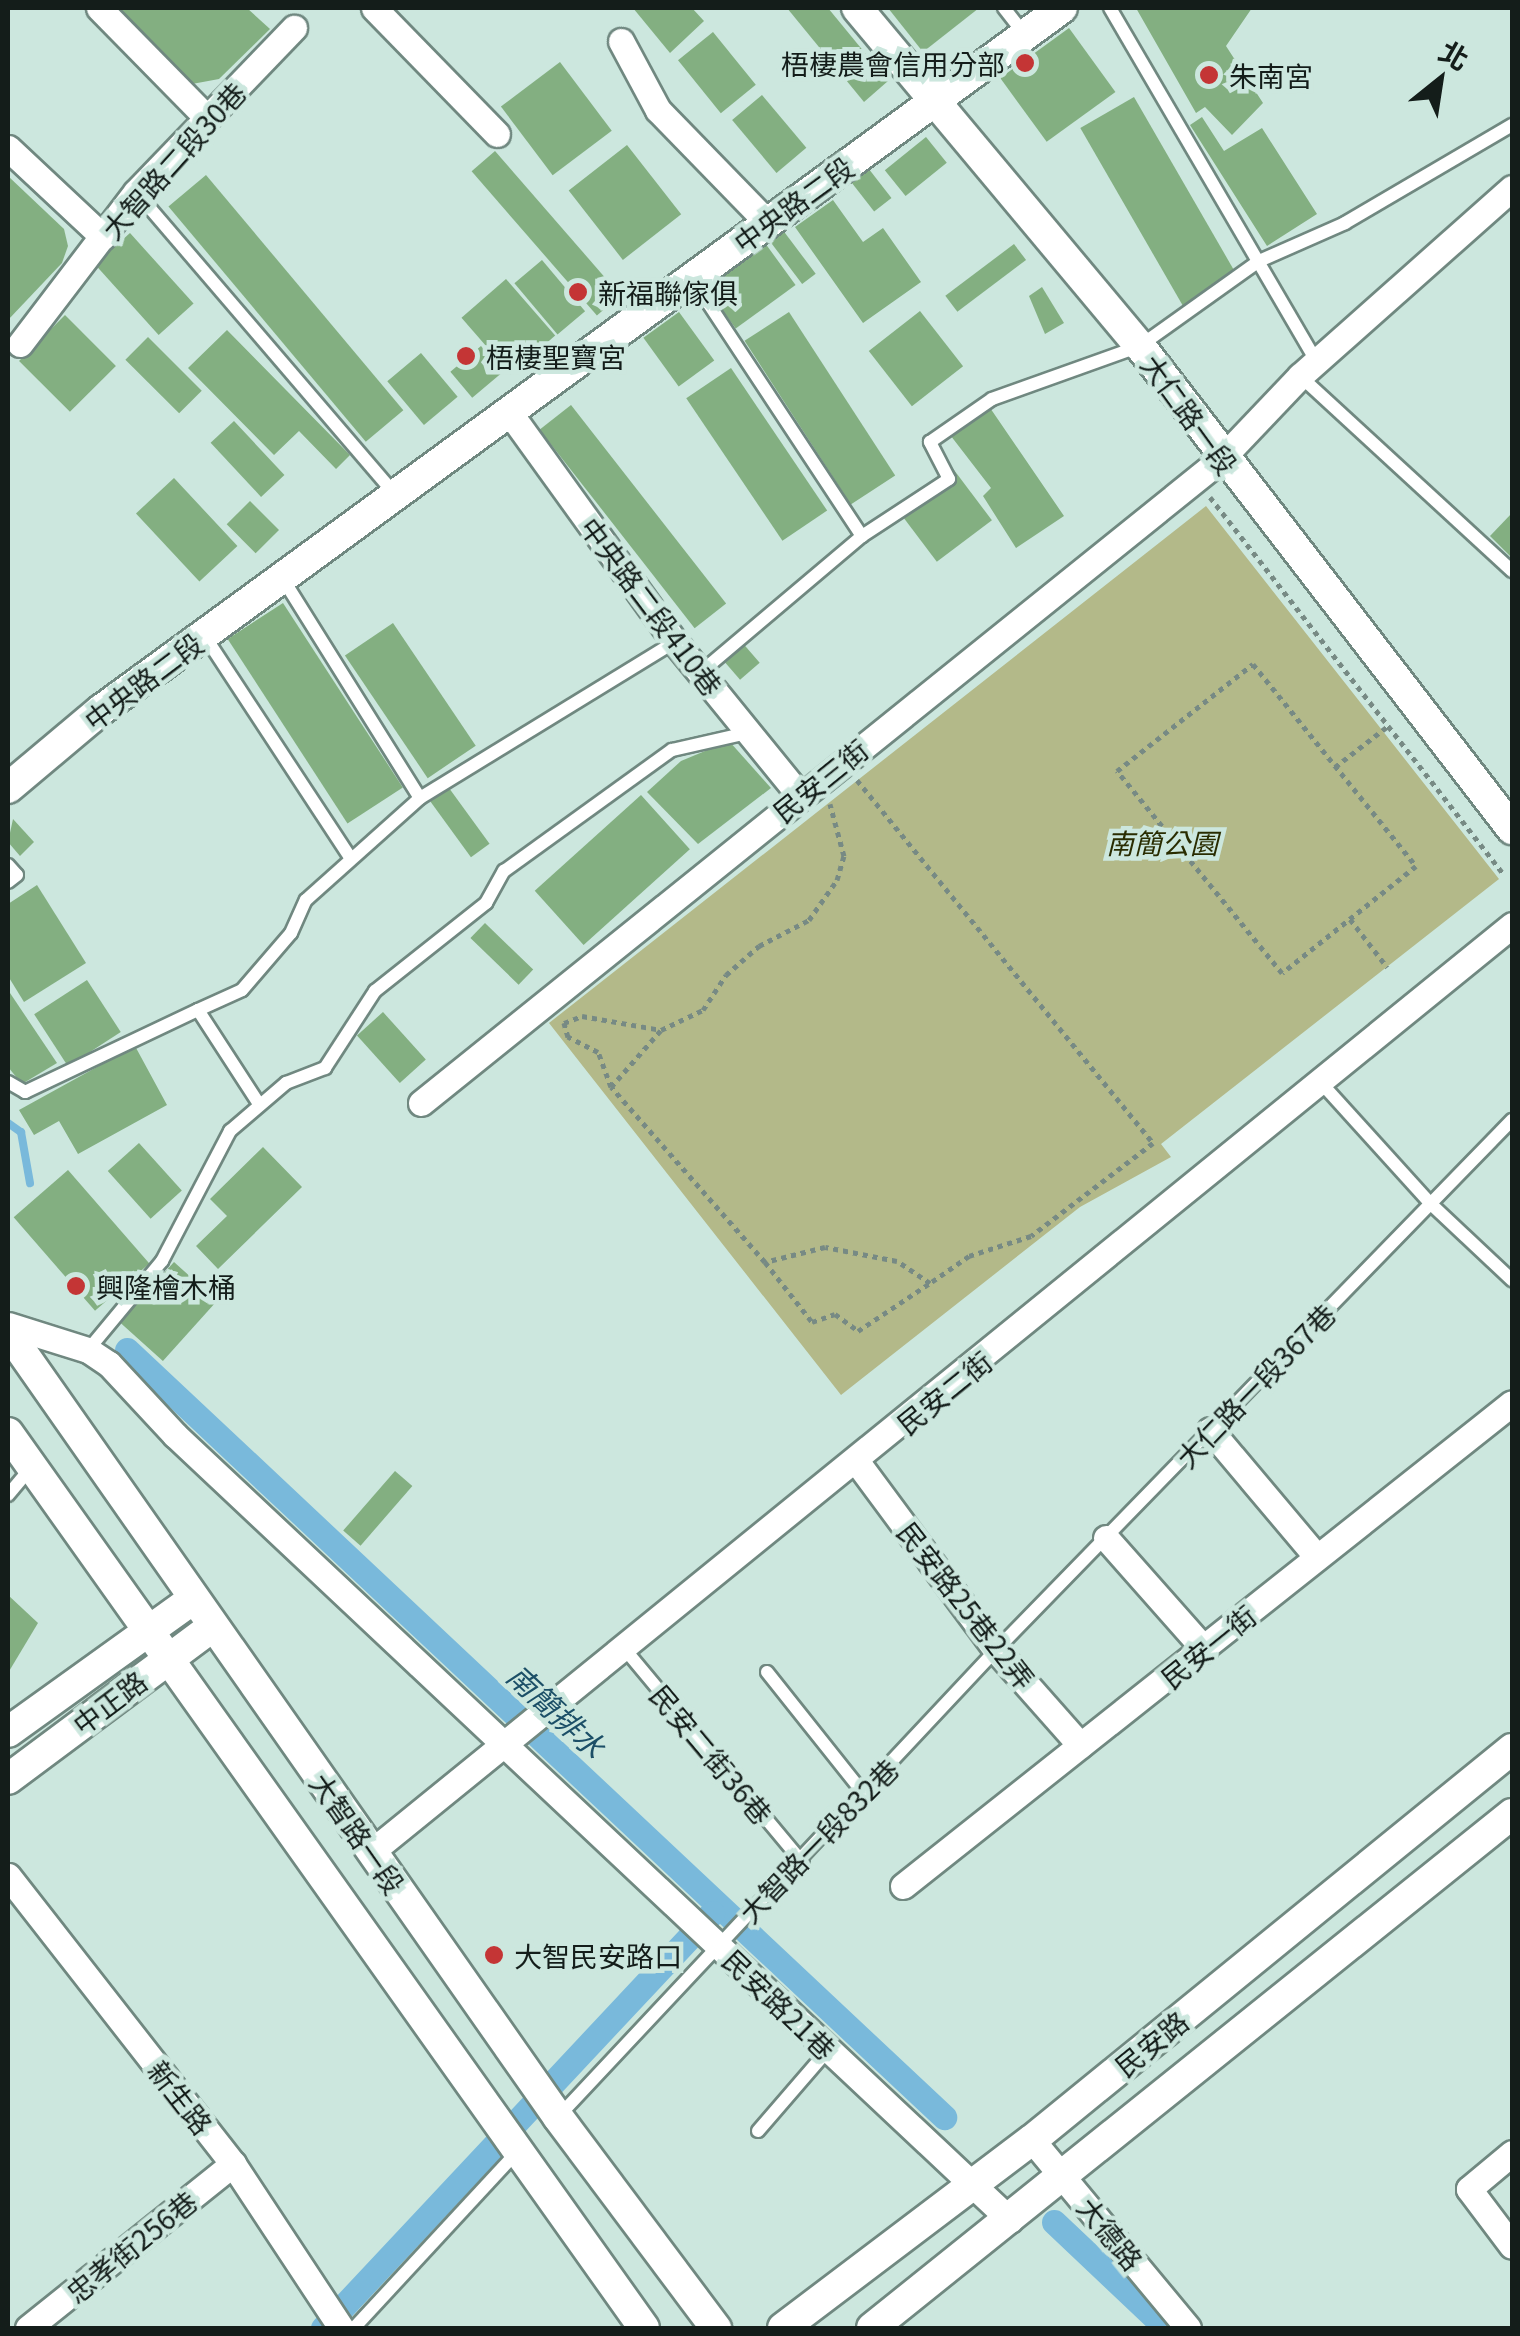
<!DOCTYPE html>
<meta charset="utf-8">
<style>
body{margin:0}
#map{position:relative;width:1520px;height:2336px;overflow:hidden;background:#cce7de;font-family:Georgia,"Noto Sans TC",serif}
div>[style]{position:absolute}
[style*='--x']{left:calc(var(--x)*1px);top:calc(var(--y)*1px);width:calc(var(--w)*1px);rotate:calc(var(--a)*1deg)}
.green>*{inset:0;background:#b3b989}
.stream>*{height:8px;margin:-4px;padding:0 4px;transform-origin:4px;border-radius:4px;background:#79b9db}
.canal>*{height:25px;margin:-12.5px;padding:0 12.5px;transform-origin:12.5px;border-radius:12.5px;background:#79b9db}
.building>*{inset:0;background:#83af81;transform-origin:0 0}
.path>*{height:5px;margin-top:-2.5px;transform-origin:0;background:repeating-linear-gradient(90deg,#778a84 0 5px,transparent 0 10px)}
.roads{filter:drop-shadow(2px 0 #708880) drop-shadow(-2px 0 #708880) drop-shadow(0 2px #708880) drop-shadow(0 -2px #708880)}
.service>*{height:12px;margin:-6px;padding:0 6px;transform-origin:6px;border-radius:6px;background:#fff}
.minor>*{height:25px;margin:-12.5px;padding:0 12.5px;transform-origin:12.5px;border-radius:12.5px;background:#fff}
.tertiary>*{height:30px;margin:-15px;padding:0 15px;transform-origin:15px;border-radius:15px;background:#fff}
.dots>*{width:28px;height:28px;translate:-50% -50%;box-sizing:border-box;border:5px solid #cce7de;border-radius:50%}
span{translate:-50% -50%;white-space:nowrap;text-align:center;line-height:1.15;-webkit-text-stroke:9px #cce7de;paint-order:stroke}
.poi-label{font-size:28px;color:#141d1a}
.right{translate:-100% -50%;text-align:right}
.left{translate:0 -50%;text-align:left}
.street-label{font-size:28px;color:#141d1a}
.park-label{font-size:28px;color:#292c00;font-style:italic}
.water-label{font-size:30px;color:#1c4f67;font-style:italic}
.frame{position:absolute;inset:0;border:10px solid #141d1a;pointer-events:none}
.north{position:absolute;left:1390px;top:30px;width:100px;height:100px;-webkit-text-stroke:8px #cce7de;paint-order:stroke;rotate:30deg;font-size:28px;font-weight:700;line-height:40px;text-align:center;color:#141d1a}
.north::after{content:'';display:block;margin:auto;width:35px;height:45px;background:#141d1a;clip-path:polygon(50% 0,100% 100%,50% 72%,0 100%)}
</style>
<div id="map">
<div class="green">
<div style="clip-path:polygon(1206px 506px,1499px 879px,1161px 1144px,1171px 1157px,1080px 1207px,841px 1395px,549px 1023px)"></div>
</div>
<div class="stream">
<div style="--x:8;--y:1123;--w:16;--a:35"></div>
<div style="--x:21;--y:1132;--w:52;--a:80"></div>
</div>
<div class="canal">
<div style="--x:127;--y:1350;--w:1121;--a:43.19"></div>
<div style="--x:1054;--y:2222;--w:154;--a:43.4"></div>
<div style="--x:323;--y:2328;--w:569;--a:-46.85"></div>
</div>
<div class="building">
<div style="clip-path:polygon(115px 8px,247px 8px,270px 29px,219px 79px,192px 84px)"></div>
<div style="clip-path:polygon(633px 8px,692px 8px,704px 21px,670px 53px)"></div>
<div style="clip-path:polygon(787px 8px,828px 8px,888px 81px,864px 102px)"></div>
<div style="clip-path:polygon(888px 8px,979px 8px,923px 52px)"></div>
<div style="clip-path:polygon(1136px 8px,1252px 8px,1226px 46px,1263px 103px,1232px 135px,1205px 107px,1196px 113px)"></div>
<div style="left:1069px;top:28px;width:79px;height:85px;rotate:54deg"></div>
<div style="left:713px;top:32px;width:68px;height:45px;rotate:51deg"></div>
<div style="left:560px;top:62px;width:86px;height:74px;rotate:53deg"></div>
<div style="left:762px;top:95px;width:69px;height:39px;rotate:50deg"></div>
<div style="left:1134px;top:97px;width:206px;height:62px;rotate:60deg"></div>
<div style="clip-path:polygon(1202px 117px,1224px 151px,1262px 128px,1317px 214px,1267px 246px,1190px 125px)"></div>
<div style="left:926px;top:137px;width:33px;height:53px;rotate:51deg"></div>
<div style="left:627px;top:145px;width:88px;height:74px;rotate:52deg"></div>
<div style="left:495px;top:151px;width:191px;height:31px;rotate:49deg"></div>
<div style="left:865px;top:164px;width:43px;height:22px;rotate:52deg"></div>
<div style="left:206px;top:175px;width:307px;height:49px;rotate:50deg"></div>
<div style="clip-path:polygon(8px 176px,64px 229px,68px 246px,62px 263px,8px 320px)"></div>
<div style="clip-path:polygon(833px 200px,863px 242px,883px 228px,921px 282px,863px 323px,795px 227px)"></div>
<div style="left:782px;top:229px;width:56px;height:17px;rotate:53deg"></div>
<div style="left:130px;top:233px;width:95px;height:47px;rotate:48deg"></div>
<div style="left:765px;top:243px;width:52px;height:74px;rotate:54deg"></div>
<div style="left:1014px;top:244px;width:20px;height:86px;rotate:53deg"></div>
<div style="left:542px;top:260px;width:67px;height:36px;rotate:50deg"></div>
<div style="left:506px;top:279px;width:75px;height:59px;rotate:49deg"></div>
<div style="clip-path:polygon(1042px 287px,1064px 323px,1045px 334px,1029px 296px)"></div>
<div style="left:920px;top:311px;width:70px;height:65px;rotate:52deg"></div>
<div style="left:679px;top:312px;width:60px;height:44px;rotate:54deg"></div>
<div style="left:789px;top:312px;width:195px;height:53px;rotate:57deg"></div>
<div style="left:65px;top:315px;width:72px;height:65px;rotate:45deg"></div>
<div style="clip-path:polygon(227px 330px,350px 455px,336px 469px,299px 431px,274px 455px,188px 368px)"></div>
<div style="left:148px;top:337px;width:76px;height:32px;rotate:45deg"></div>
<div style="left:481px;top:346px;width:34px;height:40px;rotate:50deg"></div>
<div style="left:421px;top:353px;width:57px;height:44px;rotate:50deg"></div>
<div style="left:731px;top:368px;width:172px;height:54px;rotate:56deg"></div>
<div style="clip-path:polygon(984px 399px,1064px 516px,1016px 548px,983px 496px,991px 488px,944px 427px)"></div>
<div style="left:571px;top:405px;width:252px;height:40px;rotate:52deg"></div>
<div style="left:234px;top:421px;width:74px;height:32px;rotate:47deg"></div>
<div style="left:951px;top:466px;width:68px;height:69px;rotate:53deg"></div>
<div style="left:174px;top:478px;width:93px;height:52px;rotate:47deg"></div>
<div style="left:250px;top:501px;width:41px;height:33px;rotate:45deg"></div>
<div style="clip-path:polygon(1512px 513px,1512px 558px,1490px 536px)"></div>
<div style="left:283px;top:603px;width:220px;height:66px;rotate:57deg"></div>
<div style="left:393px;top:623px;width:148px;height:58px;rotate:56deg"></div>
<div style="left:740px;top:640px;width:30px;height:26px;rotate:49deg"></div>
<div style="clip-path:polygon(729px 741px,771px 788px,698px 844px,647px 792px,681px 761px)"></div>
<div style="left:449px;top:788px;width:69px;height:23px;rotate:54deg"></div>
<div style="left:641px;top:795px;width:73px;height:143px;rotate:48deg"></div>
<div style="clip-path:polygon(13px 819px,34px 842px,20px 856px,8px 842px)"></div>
<div style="clip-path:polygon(37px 885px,86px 963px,24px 1002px,8px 976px,8px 904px)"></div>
<div style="left:485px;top:923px;width:67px;height:21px;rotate:44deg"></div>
<div style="left:87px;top:980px;width:62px;height:63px;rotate:57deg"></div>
<div style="clip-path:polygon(8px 990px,57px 1063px,22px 1084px,8px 1067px)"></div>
<div style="left:383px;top:1012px;width:64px;height:35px;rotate:48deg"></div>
<div style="clip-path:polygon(135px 1046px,167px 1105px,78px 1154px,59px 1121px,34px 1135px,19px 1110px)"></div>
<div style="left:139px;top:1143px;width:64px;height:42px;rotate:48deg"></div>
<div style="clip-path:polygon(263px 1147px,302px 1187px,218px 1269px,196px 1246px,227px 1216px,210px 1199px)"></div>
<div style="left:68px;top:1170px;width:124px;height:72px;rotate:49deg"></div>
<div style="left:174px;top:1262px;width:58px;height:81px;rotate:42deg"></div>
<div style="left:395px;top:1471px;width:23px;height:79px;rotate:41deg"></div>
<div style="clip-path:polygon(8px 1595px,38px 1623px,8px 1673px)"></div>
</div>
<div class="path">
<div style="--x:1210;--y:497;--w:478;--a:52.1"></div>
<div style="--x:1253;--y:664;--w:260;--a:51.1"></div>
<div style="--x:1416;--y:866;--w:171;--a:141.4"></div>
<div style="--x:1282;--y:973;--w:261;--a:-129.2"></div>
<div style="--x:1117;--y:771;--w:173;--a:-38.2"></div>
<div style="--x:1335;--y:767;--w:67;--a:-37.7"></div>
<div style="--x:857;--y:780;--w:468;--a:50.8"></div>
<div style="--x:1153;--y:1143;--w:153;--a:142.7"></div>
<div style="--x:1031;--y:1236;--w:65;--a:162.1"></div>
<div style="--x:969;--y:1256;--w:47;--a:145.3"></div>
<div style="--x:930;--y:1283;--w:40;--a:-146"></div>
<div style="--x:897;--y:1261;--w:73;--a:-169"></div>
<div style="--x:825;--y:1247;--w:62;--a:166"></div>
<div style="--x:765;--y:1262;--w:76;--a:51.9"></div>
<div style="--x:812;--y:1322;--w:24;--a:-19"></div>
<div style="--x:835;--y:1314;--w:29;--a:36"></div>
<div style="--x:858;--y:1331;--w:87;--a:-33.7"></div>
<div style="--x:1350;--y:919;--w:61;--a:52.4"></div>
<div style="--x:611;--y:1087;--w:76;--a:-48.7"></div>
<div style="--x:765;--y:1262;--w:233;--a:-131.3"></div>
<div style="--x:611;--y:1087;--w:37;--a:-110"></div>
<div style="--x:598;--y:1052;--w:34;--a:-153"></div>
<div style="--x:568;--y:1037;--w:15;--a:-106"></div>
<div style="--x:564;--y:1023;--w:19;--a:-21"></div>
<div style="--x:582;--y:1016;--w:80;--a:10"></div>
<div style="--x:661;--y:1030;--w:47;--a:-25.5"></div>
<div style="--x:703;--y:1010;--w:42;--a:-56.7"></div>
<div style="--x:726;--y:975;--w:44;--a:-41.3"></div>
<div style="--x:759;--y:946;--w:56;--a:-27.5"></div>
<div style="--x:809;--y:920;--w:49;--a:-55"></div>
<div style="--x:837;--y:880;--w:25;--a:-74"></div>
<div style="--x:844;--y:856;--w:54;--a:-105.1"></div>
</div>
<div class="roads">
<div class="service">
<div style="--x:1004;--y:8;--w:34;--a:52"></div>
<div style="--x:1110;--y:8;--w:410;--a:59.7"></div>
<div style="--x:136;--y:192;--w:398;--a:49.4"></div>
<div style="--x:693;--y:280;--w:307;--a:56.6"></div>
<div style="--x:862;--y:536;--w:209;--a:139.8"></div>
<div style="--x:1300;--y:376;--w:288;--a:42.6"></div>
<div style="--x:862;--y:536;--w:104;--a:-33.2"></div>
<div style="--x:949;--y:479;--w:42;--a:-117.2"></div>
<div style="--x:930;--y:442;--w:75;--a:-34.7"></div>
<div style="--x:992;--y:399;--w:157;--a:-19.7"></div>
<div style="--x:1140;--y:346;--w:146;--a:-35.5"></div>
<div style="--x:1259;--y:261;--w:94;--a:-23.8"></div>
<div style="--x:1345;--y:223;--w:194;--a:-30.4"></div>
<div style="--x:283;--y:579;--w:258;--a:58"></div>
<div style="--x:204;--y:635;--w:264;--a:56.7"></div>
<div style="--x:8;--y:865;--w:13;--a:48"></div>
<div style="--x:17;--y:875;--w:11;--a:142"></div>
<div style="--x:8;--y:1082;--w:20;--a:30"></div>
<div style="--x:25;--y:1092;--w:191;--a:-25.4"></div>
<div style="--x:1323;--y:1085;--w:162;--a:47.8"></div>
<div style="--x:1432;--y:1205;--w:110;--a:43.2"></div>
<div style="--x:259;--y:1104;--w:112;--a:-123"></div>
<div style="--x:198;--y:1010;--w:48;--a:-24.4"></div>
<div style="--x:242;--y:990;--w:75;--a:-49.3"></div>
<div style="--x:291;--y:933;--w:36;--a:-66"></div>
<div style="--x:306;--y:900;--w:153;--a:-41.8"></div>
<div style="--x:420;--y:798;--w:299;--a:-31.5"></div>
<div style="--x:88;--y:1350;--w:116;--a:-50.3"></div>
<div style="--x:162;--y:1261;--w:147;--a:-62.4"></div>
<div style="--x:230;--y:1131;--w:74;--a:-40.6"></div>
<div style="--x:286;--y:1083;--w:42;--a:-21"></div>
<div style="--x:325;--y:1068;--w:92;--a:-57"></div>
<div style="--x:375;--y:991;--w:142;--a:-38.4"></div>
<div style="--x:486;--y:903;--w:37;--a:-61"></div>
<div style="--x:504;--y:871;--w:207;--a:-35.8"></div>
<div style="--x:672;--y:750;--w:77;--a:-12.8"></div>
<div style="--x:8;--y:1495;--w:34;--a:-50"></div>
<div style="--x:623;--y:1647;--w:281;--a:50.2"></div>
<div style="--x:767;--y:1672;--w:157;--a:51.5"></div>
<div style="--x:558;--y:2117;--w:640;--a:-46.84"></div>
<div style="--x:996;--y:1650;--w:740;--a:-45.77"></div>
<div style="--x:758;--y:2131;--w:107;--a:-49.2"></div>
<div style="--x:354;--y:2328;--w:237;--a:-47.2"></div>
</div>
<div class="minor">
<div style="--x:99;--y:8;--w:154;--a:45.5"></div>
<div style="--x:374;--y:8;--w:176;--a:45.7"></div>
<div style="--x:621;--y:41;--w:78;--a:61.8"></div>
<div style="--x:658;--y:110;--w:156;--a:45.8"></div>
<div style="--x:8;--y:148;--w:130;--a:43.1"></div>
<div style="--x:20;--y:344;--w:191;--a:-52.7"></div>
<div style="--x:136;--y:192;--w:228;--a:-46.1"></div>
<div style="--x:509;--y:412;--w:284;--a:54.2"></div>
<div style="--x:675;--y:642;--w:198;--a:50.9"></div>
<div style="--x:421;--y:1103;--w:1027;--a:-38.83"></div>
<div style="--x:1221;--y:459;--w:115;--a:-46.4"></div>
<div style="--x:1300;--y:376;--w:283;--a:-41.6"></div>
<div style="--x:8;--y:1325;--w:84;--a:17.4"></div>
<div style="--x:88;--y:1350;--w:25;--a:34"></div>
<div style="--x:109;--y:1364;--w:97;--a:47.1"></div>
<div style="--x:175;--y:1435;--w:1146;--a:43.23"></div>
<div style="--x:1210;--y:1430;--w:166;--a:49.9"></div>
<div style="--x:857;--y:1462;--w:234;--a:53.5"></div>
<div style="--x:996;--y:1650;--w:127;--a:48.5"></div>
<div style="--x:1106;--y:1538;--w:149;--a:48.5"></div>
<div style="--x:371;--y:1852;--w:1470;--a:-39.09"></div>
<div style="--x:8;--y:1876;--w:365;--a:52"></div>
<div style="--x:233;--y:2164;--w:196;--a:56.6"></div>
<div style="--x:903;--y:1886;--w:777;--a:-38.42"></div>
<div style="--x:1032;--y:2140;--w:244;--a:50.3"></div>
<div style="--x:1512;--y:2153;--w:56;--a:140.1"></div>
<div style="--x:1469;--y:2189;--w:71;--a:53"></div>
<div style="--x:28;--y:2328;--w:263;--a:-38.7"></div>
</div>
<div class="tertiary">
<div style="--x:857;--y:8;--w:441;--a:50.1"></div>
<div style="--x:1140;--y:346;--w:610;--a:52.4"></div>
<div style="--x:8;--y:788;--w:121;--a:-40"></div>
<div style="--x:101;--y:710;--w:1190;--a:-36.15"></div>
<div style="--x:8;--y:1332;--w:959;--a:54.98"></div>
<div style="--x:558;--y:2117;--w:264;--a:53.2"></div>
<div style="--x:8;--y:1433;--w:1098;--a:54.6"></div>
<div style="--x:8;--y:1732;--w:228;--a:-35.7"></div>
<div style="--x:8;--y:1779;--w:254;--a:-36.7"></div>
<div style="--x:783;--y:2328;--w:312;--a:-37.1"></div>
<div style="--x:1032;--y:2140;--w:619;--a:-39.17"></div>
<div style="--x:872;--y:2328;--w:821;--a:-38.77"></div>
</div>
</div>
<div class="dots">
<div style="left:1025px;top:63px;background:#c43535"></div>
<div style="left:1209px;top:75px;background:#c43535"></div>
<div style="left:578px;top:292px;background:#c43535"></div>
<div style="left:466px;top:356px;background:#c43535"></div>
<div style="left:76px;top:1286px;background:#c43535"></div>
<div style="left:494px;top:1955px;background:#c43535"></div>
</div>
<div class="poi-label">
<span class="right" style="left:1005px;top:63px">梧棲農會信用分部</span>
<span class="left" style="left:1229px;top:75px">朱南宮</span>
<span class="left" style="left:598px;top:292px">新福聯傢俱</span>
<span class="left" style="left:486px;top:356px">梧棲聖寶宮</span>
<span class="left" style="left:96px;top:1286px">興隆檜木桶</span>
<span class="left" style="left:514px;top:1955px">大智民安路口</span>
</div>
<div class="street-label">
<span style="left:173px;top:160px;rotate:-48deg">大智路二段30巷</span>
<span style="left:793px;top:204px;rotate:-36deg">中央路二段</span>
<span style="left:1190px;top:414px;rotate:54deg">大仁路一段</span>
<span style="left:652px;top:606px;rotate:53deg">中央路二段410巷</span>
<span style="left:143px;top:681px;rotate:-37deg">中央路二段</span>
<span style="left:820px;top:780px;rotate:-39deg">民安三街</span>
<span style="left:1255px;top:1385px;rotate:-46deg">大仁路一段367巷</span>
<span style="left:944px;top:1392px;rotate:-39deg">民安二街</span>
<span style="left:967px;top:1605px;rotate:52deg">民安路25巷22弄</span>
<span style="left:1208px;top:1646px;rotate:-39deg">民安一街</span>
<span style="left:109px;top:1702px;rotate:-37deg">中正路</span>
<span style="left:712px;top:1754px;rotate:50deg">民安二街36巷</span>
<span style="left:358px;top:1833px;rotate:55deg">大智路一段</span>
<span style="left:818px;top:1840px;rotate:-46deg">大智路一段832巷</span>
<span style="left:780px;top:2004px;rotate:44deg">民安路21巷</span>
<span style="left:1151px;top:2043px;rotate:-39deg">民安路</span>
<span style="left:181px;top:2097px;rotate:52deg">新生路</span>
<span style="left:1111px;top:2233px;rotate:51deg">大德路</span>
<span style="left:131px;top:2246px;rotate:-39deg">忠孝街256巷</span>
</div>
<div class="park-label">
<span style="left:1162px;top:842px">南簡公園</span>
</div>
<div class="water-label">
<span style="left:557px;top:1710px;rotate:43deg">南簡排水</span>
</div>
<div class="frame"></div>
<div class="north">北</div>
</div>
